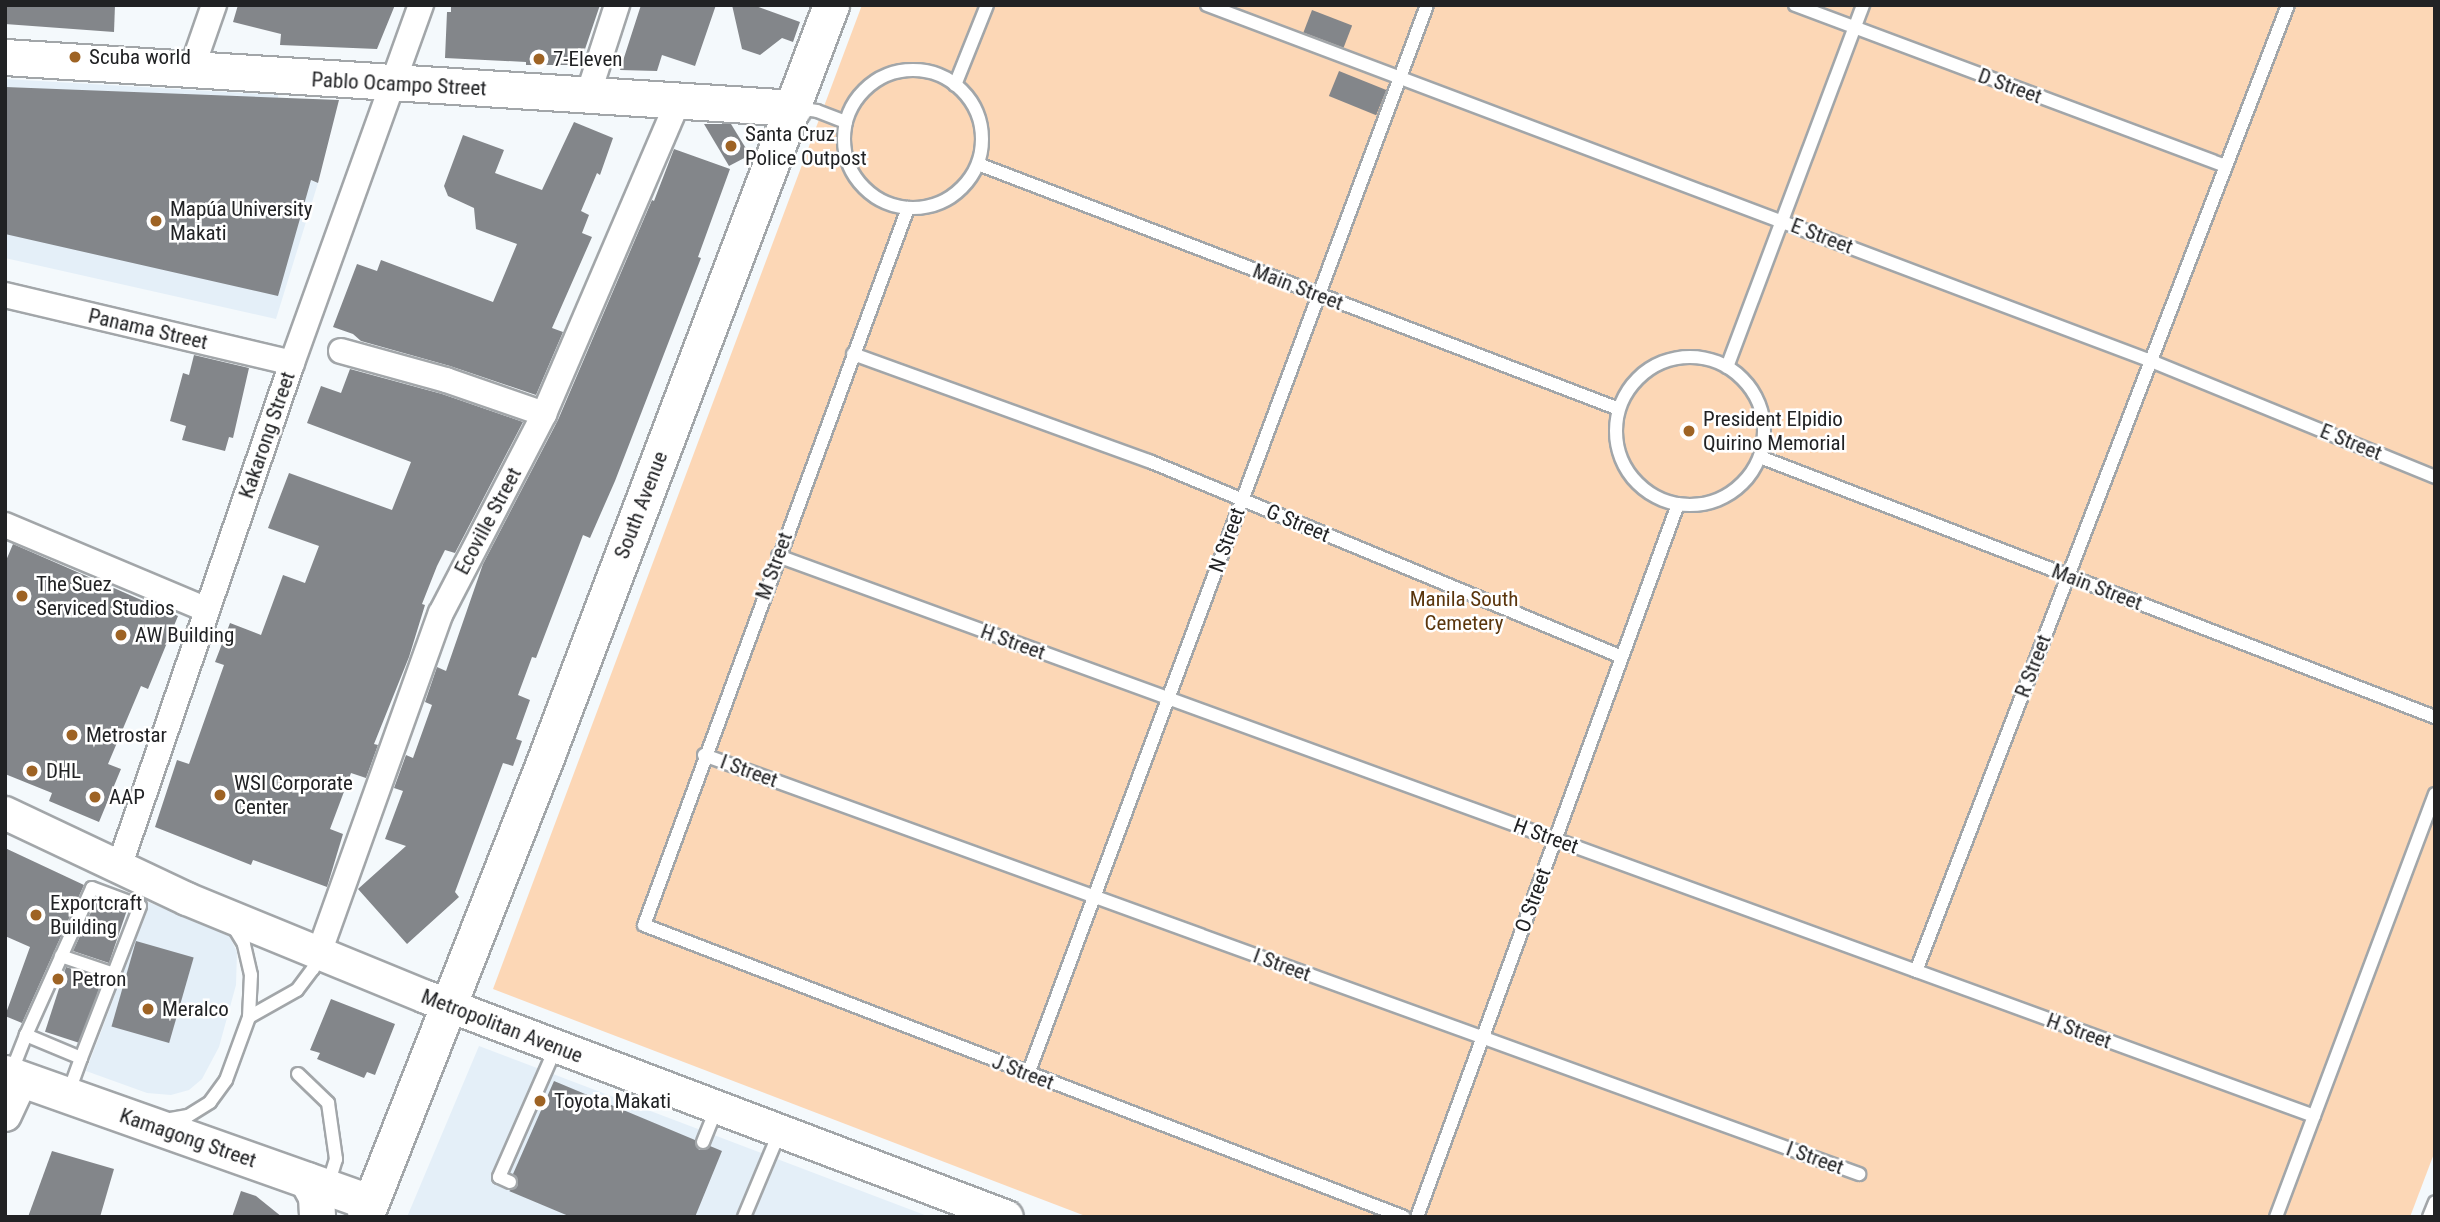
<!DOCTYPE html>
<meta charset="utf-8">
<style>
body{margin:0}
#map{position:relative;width:2440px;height:1222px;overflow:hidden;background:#f4f9fc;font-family:"Roboto Condensed",sans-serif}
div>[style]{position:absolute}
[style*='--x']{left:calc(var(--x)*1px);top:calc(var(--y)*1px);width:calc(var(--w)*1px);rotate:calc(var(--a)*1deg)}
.built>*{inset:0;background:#e4eff8}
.green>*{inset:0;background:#fcd7b6}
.building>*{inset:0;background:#83868a;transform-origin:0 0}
.roads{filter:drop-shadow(2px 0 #a2a6a9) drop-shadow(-2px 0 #a2a6a9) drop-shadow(0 2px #a2a6a9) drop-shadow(0 -2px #a2a6a9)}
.service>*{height:12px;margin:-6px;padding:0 6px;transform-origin:6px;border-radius:6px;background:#fff}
.service>.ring{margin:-6px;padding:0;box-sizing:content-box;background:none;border:12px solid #fff;border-radius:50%}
.minor>*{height:24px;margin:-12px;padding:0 12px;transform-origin:12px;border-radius:12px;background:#fff}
.tertiary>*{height:32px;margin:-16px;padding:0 16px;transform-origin:16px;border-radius:16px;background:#fff}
.secondary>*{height:35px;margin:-17.5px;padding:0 17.5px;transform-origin:17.5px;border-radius:17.5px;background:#fff}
.dots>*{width:19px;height:19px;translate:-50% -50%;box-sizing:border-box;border:4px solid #fff;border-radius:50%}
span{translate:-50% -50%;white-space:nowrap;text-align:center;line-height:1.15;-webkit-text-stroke:5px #fff;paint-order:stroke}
.poi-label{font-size:21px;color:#212224}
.left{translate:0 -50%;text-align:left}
.street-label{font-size:21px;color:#212224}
.park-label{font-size:21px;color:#5a350c}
.frame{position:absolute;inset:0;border:7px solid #212224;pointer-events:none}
</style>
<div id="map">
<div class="built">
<div style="clip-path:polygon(5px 79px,278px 95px,277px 168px,318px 183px,276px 319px,5px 258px)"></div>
<div style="clip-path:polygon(138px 898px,229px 935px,237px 952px,236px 985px,219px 1047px,202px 1079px,189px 1090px,171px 1095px,147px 1093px,86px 1071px,115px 995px,104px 992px)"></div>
<div style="clip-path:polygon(479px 1046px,930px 1217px,407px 1217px)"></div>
</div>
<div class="green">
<div style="clip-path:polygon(862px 5px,2435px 5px,2435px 1151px,2410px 1217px,1088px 1217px,493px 989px)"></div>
</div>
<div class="building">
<div style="clip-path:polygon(5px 5px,115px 5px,114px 32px,5px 24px)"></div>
<div style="clip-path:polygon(238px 5px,395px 5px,377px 49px,280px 45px,281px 34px,233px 22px)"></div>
<div style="clip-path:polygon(451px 5px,600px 5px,584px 52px,574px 65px,526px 65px,526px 62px,445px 58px,447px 12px,451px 12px)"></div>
<div style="clip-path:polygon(641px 5px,716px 5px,695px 66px,662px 55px,657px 71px,620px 70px)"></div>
<div style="clip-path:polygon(732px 5px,753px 5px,800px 22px,793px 42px,782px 38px,760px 55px,742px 49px)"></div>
<div style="left:1312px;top:10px;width:43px;height:24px;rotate:21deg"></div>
<div style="left:1339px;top:71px;width:51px;height:27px;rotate:22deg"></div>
<div style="clip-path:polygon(5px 87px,339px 100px,318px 183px,311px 180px,278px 296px,5px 234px)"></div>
<div style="clip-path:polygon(574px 122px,613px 138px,600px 175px,597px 173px,581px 211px,589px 215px,582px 233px,592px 237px,552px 328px,563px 332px,536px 395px,450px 366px,361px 341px,353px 334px,333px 327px,357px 264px,377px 271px,381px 260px,493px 302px,517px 244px,476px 229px,474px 208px,448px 196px,444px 186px,463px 135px,504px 150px,495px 173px,542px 190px)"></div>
<div style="clip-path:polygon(704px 124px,731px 124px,750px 155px,729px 166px)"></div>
<div style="clip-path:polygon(674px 149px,730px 169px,698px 257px,701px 258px,615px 481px,590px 538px,583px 535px,536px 658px,532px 657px,518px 695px,530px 700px,516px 739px,522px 741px,513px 766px,503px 763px,455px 892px,459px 897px,407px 944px,358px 889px,406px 846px,385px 839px,403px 791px,394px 788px,406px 755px,413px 758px,432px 705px,425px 702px,437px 667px,446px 671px,483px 564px,558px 420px,652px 200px,654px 201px)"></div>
<div style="clip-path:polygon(194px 355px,249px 368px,233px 438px,229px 437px,225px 451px,182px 440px,186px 426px,170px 421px,183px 373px,189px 375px)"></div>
<div style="clip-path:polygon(350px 369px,442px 394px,523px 422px,455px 553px,445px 550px,437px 566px,422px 604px,425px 605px,409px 657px,374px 744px,378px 745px,366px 778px,351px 773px,330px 829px,343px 834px,327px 887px,253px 860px,251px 865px,155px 827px,177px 760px,189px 764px,224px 665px,215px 662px,230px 623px,261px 635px,283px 575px,305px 583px,319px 546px,268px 528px,289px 473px,392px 510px,411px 462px,307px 423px,321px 386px,341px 393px)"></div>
<div style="clip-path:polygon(13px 544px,178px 616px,148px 689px,141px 686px,108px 764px,121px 769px,99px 822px,49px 801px,52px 793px,5px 774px,5px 563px)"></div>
<div style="clip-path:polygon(5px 848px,84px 885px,22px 1023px,5px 1016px,30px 947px,5px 936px)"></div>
<div style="clip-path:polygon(97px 899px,127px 910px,109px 963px,73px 951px)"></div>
<div style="left:136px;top:941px;width:60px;height:89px;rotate:16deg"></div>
<div style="left:66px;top:967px;width:38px;height:68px;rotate:18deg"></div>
<div style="clip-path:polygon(331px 999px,395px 1024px,375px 1075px,367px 1072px,364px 1078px,317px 1059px,320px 1053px,310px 1050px)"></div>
<div style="clip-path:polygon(554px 1081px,695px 1140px,699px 1150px,710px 1146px,722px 1151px,695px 1217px,571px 1217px,509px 1191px,518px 1185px,513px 1174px)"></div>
<div style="clip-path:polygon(52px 1151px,114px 1169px,100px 1217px,28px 1217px)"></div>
<div style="clip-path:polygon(241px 1191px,256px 1196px,282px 1217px,232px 1217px)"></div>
</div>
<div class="roads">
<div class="service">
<div style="--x:1207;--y:5;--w:1009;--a:20.66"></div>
<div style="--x:2151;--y:361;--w:307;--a:22.2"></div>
<div style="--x:1795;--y:5;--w:460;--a:20.5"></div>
<div class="ring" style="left:844px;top:70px;width:126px;height:126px"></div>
<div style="--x:955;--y:85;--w:86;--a:-68.2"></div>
<div style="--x:796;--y:108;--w:21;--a:8"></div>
<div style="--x:817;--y:111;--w:31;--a:21"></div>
<div style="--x:978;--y:164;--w:686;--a:20.92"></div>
<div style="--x:908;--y:208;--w:764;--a:110.21"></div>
<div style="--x:644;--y:925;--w:814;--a:21.02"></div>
<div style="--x:853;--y:354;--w:315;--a:19.9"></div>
<div style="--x:1149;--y:461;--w:512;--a:22.51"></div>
<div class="ring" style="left:1616px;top:357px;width:136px;height:136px"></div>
<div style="--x:1727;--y:367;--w:387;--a:-69.4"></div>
<div style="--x:1760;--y:457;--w:723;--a:21.07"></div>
<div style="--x:778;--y:556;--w:1635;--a:20.03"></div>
<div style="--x:704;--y:755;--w:1229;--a:19.94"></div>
<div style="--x:61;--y:956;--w:56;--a:18.8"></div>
<div style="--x:1916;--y:971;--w:1035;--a:-68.94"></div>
<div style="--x:249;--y:1017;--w:55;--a:-29.4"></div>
<div style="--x:297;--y:990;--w:26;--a:-53"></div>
<div style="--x:313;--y:969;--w:16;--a:-68"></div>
<div style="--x:11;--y:1073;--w:41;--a:-68.5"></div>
<div style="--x:26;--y:1035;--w:161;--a:-65.8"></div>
<div style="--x:92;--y:888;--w:51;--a:20.6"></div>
<div style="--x:140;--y:906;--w:163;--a:111.2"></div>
<div style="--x:81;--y:1058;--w:60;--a:-157.3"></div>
<div style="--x:298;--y:1074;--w:42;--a:44"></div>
<div style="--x:328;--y:1103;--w:57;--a:81.9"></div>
<div style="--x:336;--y:1159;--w:27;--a:107"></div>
<div style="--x:1028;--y:1074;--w:1141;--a:-69.53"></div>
<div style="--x:68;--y:1094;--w:38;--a:-70"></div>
<div style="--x:165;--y:1120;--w:23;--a:-10"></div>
<div style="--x:188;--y:1116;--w:26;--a:-32"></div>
<div style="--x:210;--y:1102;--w:27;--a:-54"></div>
<div style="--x:226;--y:1080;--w:67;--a:-69.9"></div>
<div style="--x:249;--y:1017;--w:42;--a:-87.3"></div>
<div style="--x:251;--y:975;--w:32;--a:-103"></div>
<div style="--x:244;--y:944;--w:23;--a:-121"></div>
<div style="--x:703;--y:1142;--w:35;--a:-68"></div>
<div style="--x:510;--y:1182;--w:12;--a:-156"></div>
<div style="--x:499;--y:1177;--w:142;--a:-66.3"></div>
<div style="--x:744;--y:1217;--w:93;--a:-67.3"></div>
<div style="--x:1417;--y:1217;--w:759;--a:-69.89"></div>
<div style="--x:2276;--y:1217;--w:452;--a:-69.4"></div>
<div style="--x:2429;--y:1217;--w:16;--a:-68"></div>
</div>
<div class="minor">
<div style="--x:191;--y:71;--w:70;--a:-70.8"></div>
<div style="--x:588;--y:95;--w:95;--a:-72.1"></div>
<div style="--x:5;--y:295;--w:295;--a:13.3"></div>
<div style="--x:341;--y:351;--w:109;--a:15.4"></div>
<div style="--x:446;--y:380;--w:104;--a:19.1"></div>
<div style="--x:5;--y:525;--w:219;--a:22.8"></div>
<div style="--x:119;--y:867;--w:533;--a:-71.06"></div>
<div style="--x:292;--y:363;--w:381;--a:-70.2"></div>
<div style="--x:319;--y:953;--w:361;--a:-70.3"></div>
<div style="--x:441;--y:613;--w:224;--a:-62.6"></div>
<div style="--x:544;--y:414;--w:343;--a:-66.8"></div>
</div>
<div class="tertiary">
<div style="--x:5;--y:813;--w:201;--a:25.3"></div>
<div style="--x:187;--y:899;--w:258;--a:22.3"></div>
<div style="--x:426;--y:997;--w:621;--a:20.74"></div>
<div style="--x:5;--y:1115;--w:40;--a:-65"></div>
</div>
<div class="secondary">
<div style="--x:5;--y:57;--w:790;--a:3.7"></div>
<div style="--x:5;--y:1073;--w:387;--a:19.5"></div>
<div style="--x:307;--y:1180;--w:18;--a:61"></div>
<div style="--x:316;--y:1196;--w:21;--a:87"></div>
<div style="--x:365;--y:1217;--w:500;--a:-68.5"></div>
<div style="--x:548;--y:752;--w:799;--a:-69.25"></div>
</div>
</div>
<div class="dots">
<div style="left:75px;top:57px;background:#9e6324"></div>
<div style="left:539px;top:59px;background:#9e6324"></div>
<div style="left:731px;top:146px;background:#9e6324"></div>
<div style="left:156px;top:221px;background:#9e6324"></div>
<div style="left:1689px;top:431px;background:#9e6324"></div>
<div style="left:22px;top:596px;background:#9e6324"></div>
<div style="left:121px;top:635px;background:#9e6324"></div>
<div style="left:72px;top:735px;background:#9e6324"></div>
<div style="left:32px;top:771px;background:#9e6324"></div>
<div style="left:220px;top:795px;background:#9e6324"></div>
<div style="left:95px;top:797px;background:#9e6324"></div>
<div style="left:36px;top:915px;background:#9e6324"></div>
<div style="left:58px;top:979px;background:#9e6324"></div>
<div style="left:148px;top:1009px;background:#9e6324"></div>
<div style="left:540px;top:1101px;background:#9e6324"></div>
</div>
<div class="poi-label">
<span class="left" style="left:89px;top:57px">Scuba world</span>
<span class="left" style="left:553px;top:59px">7-Eleven</span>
<span class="left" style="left:745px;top:146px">Santa Cruz<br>Police Outpost</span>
<span class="left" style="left:170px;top:221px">Mapúa University<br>Makati</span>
<span class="left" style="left:1703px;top:431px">President Elpidio<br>Quirino Memorial</span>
<span class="left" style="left:36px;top:596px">The Suez<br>Serviced Studios</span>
<span class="left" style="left:135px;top:635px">AW Building</span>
<span class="left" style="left:86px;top:735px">Metrostar</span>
<span class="left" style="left:46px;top:771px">DHL</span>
<span class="left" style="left:234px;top:795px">WSI Corporate<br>Center</span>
<span class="left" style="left:109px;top:797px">AAP</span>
<span class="left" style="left:50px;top:915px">Exportcraft<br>Building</span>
<span class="left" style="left:72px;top:979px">Petron</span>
<span class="left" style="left:162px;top:1009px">Meralco</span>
<span class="left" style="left:554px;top:1101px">Toyota Makati</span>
</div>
<div class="street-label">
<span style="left:399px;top:84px;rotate:3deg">Pablo Ocampo Street</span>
<span style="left:2010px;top:86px;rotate:20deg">D Street</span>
<span style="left:1822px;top:236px;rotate:21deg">E Street</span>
<span style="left:1298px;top:287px;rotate:21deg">Main Street</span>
<span style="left:148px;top:329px;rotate:13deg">Panama Street</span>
<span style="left:267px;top:435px;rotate:-71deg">Kakarong Street</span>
<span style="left:2351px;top:442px;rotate:22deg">E Street</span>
<span style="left:641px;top:505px;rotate:-69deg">South Avenue</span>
<span style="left:488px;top:521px;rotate:-62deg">Ecoville Street</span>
<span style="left:1298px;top:523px;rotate:23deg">G Street</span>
<span style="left:1227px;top:540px;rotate:-70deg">N Street</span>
<span style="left:774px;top:566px;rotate:-70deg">M Street</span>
<span style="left:2097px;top:587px;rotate:21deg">Main Street</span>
<span style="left:1013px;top:642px;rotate:20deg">H Street</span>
<span style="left:2033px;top:666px;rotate:-69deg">R Street</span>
<span style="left:749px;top:771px;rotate:20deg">I Street</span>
<span style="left:1546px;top:836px;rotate:20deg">H Street</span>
<span style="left:1533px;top:900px;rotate:-70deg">O Street</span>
<span style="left:1282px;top:965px;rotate:20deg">I Street</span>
<span style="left:502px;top:1026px;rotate:21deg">Metropolitan Avenue</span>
<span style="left:2079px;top:1031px;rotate:20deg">H Street</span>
<span style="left:1023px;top:1072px;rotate:21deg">J Street</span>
<span style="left:188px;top:1138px;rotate:19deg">Kamagong Street</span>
<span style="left:1815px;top:1158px;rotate:20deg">I Street</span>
</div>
<div class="park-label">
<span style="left:1464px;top:611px">Manila South<br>Cemetery</span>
</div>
<div class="frame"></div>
</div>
